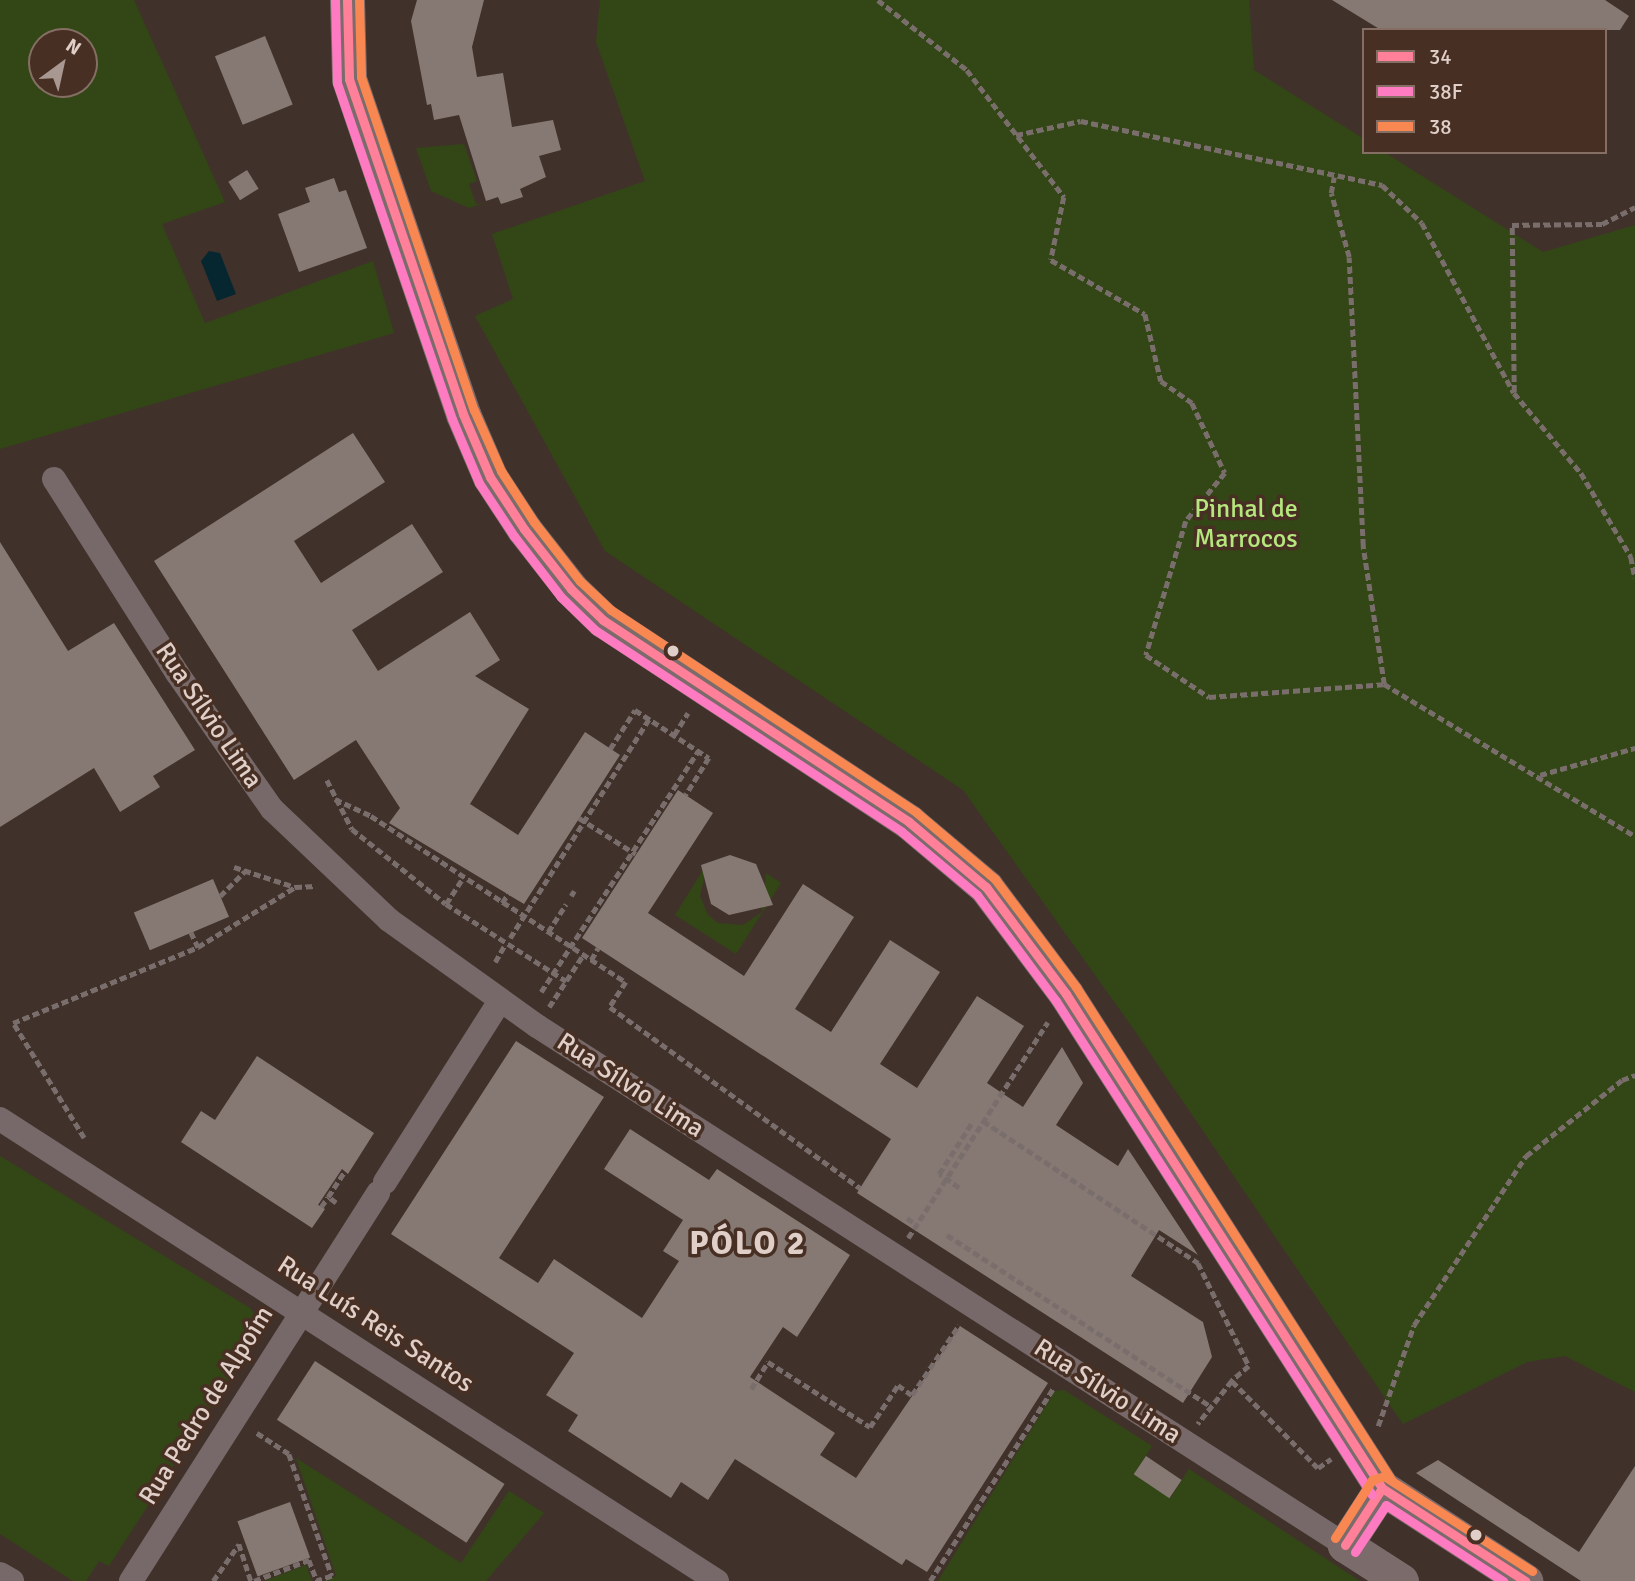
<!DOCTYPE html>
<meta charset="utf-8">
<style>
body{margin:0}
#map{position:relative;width:1635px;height:1581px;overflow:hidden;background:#40322b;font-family:Signika,sans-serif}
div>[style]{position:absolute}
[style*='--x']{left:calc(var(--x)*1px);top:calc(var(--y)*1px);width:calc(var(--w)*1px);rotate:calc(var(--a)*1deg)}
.green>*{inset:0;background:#334615}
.water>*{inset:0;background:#062630}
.building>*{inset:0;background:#867973;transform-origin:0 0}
.path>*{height:4.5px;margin-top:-2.25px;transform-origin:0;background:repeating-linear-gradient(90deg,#7a6e6d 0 7px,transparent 0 10.5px)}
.street>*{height:24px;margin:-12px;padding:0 12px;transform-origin:12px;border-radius:12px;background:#776969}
.secondary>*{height:35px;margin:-17.5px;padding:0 17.5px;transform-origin:17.5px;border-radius:17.5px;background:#7c6b6b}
.bus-1>*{height:9px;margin:-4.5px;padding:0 4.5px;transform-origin:4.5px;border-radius:4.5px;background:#ff8098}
.bus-2>*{height:9px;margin:-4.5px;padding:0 4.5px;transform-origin:4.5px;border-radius:4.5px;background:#fe7ac1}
.bus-3>*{height:9px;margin:-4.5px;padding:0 4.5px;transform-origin:4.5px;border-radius:4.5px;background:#f88751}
.dots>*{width:19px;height:19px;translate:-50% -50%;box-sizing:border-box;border:4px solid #482f23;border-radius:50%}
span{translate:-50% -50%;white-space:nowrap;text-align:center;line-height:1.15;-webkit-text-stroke:7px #482f23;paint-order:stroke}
.park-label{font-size:26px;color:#b5e77e}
.street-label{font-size:26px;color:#e0cfc8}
.district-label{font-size:33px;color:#e0cfc8;font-weight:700;letter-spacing:2px}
.legend{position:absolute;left:1362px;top:28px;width:245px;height:126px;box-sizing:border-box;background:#482f23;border:2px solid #856f65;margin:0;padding:9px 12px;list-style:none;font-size:21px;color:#e0cfc8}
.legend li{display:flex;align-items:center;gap:14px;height:35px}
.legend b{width:35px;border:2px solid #856f65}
.north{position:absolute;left:28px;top:28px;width:70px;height:70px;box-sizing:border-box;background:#482f23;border:2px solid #856f65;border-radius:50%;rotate:33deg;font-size:19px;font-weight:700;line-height:28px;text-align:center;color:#e0cfc8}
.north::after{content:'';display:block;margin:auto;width:24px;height:32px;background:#a89891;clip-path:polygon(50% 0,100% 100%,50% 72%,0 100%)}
</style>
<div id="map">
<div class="green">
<div style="clip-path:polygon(evenodd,0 0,134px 0,225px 202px,162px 224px,205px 323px,373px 261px,394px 333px,0 449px,0 0,42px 42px,84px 42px,84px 84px,42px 84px,42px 42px)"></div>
<div style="clip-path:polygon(600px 0,1249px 0,1254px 70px,1364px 139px,1364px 152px,1384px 152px,1543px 252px,1635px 225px,1635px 1392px,1565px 1356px,1527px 1362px,1403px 1424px,1135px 1031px,963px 790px,605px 551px,475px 316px,513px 299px,492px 234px,645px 181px,596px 42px)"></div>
<div style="clip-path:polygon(464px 144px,477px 181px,469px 184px,476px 204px,484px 203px,469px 208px,431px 191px,416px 148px)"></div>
<div style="clip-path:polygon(708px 862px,700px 896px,708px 915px,718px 923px,743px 925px,762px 912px,766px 873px,781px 883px,736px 954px,675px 915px)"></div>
<div style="clip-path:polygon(0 1156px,250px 1308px,263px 1327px,109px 1566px,99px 1561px,86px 1581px,73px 1581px,0 1534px)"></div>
<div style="clip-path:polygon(1064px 1390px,1152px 1446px,1134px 1474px,1171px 1497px,1189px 1469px,1360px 1581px,938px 1581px,1055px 1391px)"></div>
<div style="clip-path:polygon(296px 1458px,461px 1563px,509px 1491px,544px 1513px,486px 1581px,324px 1581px,336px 1576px)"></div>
<div style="clip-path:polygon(306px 1565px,312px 1581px,264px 1581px)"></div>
</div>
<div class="water">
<div style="clip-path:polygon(209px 251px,220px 253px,236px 294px,217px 301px,201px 261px)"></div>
</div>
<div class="building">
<div style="clip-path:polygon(417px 0,484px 0,472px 47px,477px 77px,503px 73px,512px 127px,553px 120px,561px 150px,539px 156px,546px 177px,520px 189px,523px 197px,501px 204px,498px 197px,486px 201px,459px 115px,434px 120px,431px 104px,427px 105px,411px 21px)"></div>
<div style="clip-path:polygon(1332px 0,1605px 0,1629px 16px,1620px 30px,1381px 30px)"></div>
<div style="left:265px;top:36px;width:74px;height:54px;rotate:68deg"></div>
<div style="left:247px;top:170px;width:22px;height:22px;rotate:58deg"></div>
<div style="clip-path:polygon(334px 178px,339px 192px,346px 190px,367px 248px,299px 272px,278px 214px,310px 202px,305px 188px)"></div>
<div style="clip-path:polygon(353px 433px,385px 482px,294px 541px,321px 583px,412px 524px,443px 572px,352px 630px,378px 671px,470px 612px,500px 660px,475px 676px,529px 709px,470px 804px,518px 835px,585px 732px,620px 755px,524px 904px,389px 823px,400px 808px,356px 740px,294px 780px,154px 561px)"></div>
<div style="clip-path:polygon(0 542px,68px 651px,114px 623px,195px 750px,153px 776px,160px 787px,120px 812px,94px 768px,0 827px)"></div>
<div style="clip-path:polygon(678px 790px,713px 813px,648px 913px,744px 976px,803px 884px,854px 917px,795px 1009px,831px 1032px,890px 940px,940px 972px,880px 1064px,917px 1088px,977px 996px,1024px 1026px,987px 1083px,1023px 1107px,1062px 1047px,1083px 1083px,1056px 1125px,1118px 1166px,1128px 1149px,1198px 1255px,1159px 1230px,1131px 1276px,1203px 1322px,1212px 1357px,1183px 1403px,857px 1193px,891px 1139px,582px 938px)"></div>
<div style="clip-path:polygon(730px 855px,756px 864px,773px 905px,729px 915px,711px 904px,701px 865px)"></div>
<div style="left:213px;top:879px;width:41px;height:86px;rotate:67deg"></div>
<div style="clip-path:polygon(516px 1041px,604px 1097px,499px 1258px,538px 1283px,554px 1259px,642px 1318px,679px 1261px,663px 1251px,683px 1220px,604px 1169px,630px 1129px,709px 1180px,717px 1169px,850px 1255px,797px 1337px,783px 1327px,750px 1377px,835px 1433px,820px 1455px,856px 1478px,960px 1326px,1048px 1383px,927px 1572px,906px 1559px,902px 1565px,735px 1459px,708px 1500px,681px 1482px,671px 1498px,568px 1431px,578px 1415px,546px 1395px,574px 1353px,391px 1234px)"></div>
<div style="clip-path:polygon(257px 1056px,374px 1133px,348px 1174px,342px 1169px,318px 1205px,325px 1209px,312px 1228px,181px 1142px,201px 1111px,215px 1120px)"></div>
<div style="left:315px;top:1361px;width:226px;height:70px;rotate:33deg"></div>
<div style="left:1146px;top:1456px;width:43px;height:22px;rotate:34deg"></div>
<div style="clip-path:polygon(1438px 1460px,1579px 1552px,1635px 1466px,1635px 1581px,1581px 1581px,1416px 1473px)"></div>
<div style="left:290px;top:1502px;width:59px;height:56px;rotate:70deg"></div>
</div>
<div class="path">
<div style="--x:878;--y:0;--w:113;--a:38.2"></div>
<div style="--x:967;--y:70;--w:160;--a:52.6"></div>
<div style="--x:1064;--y:197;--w:64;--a:101.7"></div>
<div style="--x:1051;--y:260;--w:108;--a:29.9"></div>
<div style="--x:1145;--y:314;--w:69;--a:76.6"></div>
<div style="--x:1161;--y:381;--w:38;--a:35"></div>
<div style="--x:1192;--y:403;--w:77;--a:64.8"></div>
<div style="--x:1225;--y:473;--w:62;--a:129.1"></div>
<div style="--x:1186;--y:521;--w:140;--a:106.6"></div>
<div style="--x:1146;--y:655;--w:76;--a:33.7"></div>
<div style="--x:1209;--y:697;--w:175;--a:-4.2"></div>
<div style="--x:1384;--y:684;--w:140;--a:-98.7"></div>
<div style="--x:1363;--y:546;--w:289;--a:-92.8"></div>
<div style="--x:1349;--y:257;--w:66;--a:-105.7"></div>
<div style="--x:1331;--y:193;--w:16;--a:-79"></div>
<div style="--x:1016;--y:135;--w:66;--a:-12.2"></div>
<div style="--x:1081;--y:121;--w:308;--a:12"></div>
<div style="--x:1382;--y:185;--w:55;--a:43.5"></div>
<div style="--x:1422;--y:223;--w:193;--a:61.6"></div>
<div style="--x:1514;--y:393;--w:104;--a:50.1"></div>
<div style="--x:1581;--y:473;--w:98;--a:59.2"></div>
<div style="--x:1631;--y:557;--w:21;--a:79"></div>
<div style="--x:1514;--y:392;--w:167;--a:-90.7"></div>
<div style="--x:1512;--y:225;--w:90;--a:-0.6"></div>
<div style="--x:1602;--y:224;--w:37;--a:-27"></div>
<div style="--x:1384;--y:684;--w:293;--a:31.2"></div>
<div style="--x:674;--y:735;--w:26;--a:-58"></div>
<div style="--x:610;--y:749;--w:46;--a:-57.3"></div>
<div style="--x:635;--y:710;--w:88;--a:33"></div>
<div style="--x:709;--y:758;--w:44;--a:121.9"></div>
<div style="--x:1540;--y:775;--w:99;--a:-15.9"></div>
<div style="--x:327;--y:780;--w:55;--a:63"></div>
<div style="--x:352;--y:829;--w:120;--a:38.6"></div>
<div style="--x:446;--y:904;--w:143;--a:32.7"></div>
<div style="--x:335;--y:799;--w:40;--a:25"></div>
<div style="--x:371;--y:816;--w:304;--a:33.1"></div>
<div style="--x:626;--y:982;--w:30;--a:123"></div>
<div style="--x:610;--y:1007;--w:309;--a:35.9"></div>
<div style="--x:579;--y:818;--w:67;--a:32.3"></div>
<div style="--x:234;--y:867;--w:64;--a:18.2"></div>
<div style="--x:295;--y:887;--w:21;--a:-3"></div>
<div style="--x:220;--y:896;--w:35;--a:-45"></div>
<div style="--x:571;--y:896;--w:6;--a:-59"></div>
<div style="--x:502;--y:903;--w:11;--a:-56"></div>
<div style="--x:446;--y:904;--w:31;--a:-57"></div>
<div style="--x:191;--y:932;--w:17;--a:65"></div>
<div style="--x:548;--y:932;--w:33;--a:-57"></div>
<div style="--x:510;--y:938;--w:259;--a:-57.6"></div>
<div style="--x:591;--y:960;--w:14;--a:-60"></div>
<div style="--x:495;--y:962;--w:20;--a:-60"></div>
<div style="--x:541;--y:992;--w:288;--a:-56.9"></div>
<div style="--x:549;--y:1007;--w:62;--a:-56.8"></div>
<div style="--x:983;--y:1121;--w:258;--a:33.4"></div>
<div style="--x:1198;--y:1263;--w:115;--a:63.7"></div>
<div style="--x:1249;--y:1366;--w:23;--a:139"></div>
<div style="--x:1232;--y:1381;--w:55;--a:128.3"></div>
<div style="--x:84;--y:1138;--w:135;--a:-121.7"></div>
<div style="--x:13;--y:1023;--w:200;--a:-22.3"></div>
<div style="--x:198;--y:947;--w:114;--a:-31.7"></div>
<div style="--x:959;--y:1188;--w:24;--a:-145"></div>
<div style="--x:939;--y:1174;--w:63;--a:-57.3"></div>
<div style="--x:336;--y:1203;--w:10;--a:-143"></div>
<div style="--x:328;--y:1197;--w:31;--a:-57"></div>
<div style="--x:321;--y:1207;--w:12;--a:-55"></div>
<div style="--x:907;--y:1218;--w:12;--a:35"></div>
<div style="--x:947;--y:1235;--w:314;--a:33"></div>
<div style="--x:908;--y:1238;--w:257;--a:-57.1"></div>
<div style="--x:1232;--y:1381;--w:122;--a:45.3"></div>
<div style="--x:1318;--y:1468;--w:16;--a:-35"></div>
<div style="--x:751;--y:1389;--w:32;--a:-58"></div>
<div style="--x:768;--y:1362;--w:121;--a:32.5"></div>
<div style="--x:870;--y:1427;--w:50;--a:-56.3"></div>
<div style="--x:898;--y:1385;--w:17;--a:36"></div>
<div style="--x:912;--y:1395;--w:84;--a:-56.1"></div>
<div style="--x:1378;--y:1426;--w:107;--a:-70.4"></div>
<div style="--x:1414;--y:1325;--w:203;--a:-56.5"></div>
<div style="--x:1526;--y:1156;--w:122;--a:-38.4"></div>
<div style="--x:1622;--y:1080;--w:14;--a:-21"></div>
<div style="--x:257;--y:1433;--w:38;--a:33"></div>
<div style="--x:289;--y:1454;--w:129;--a:70.6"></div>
<div style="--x:332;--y:1576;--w:16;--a:162"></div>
<div style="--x:213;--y:1581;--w:45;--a:-54.9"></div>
<div style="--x:239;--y:1544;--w:39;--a:72"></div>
<div style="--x:254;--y:1581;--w:59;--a:-20.9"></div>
<div style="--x:309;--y:1560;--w:22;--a:69"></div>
<div style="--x:930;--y:1581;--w:230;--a:-57.4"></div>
</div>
<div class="street">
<div style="--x:54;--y:479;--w:230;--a:57.6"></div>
<div style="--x:177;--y:673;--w:166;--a:55.1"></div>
<div style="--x:272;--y:809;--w:161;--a:43.5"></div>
<div style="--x:389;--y:920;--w:182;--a:35.6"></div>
<div style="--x:537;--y:1026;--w:960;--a:32.71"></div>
<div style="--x:0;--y:1119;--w:853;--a:32.8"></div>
<div style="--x:385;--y:1182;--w:214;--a:-57.6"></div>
<div style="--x:0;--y:1574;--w:14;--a:30"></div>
<div style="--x:131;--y:1581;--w:460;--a:-57.5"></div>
</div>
<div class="secondary">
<div style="--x:347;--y:0;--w:79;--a:88.5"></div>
<div style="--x:349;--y:79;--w:354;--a:71.2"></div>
<div style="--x:463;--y:414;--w:69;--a:66.8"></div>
<div style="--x:490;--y:477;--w:62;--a:56.8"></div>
<div style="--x:524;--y:529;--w:76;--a:51.9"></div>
<div style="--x:571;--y:589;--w:45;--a:44.1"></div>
<div style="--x:603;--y:620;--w:367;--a:33.4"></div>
<div style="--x:909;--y:822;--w:101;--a:40.2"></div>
<div style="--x:986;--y:887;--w:134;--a:53.2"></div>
<div style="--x:1066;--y:994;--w:586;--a:57.39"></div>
<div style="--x:1401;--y:1581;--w:67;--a:-147.3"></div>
<div style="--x:1345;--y:1545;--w:68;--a:-57"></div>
<div style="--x:1382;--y:1488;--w:171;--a:33"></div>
</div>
<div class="bus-1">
<div style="--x:347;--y:0;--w:79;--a:88.5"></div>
<div style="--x:349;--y:79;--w:354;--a:71.2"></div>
<div style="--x:463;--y:414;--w:69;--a:66.8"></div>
<div style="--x:490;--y:477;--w:62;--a:56.8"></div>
<div style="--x:524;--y:529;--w:76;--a:51.9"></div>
<div style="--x:571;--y:589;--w:45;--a:44.1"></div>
<div style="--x:603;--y:620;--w:367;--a:33.4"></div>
<div style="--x:909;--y:822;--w:101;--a:40.2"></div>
<div style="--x:986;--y:887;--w:134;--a:53.2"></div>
<div style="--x:1066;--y:994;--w:586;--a:57.39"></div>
<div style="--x:1345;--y:1545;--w:68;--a:-57"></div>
<div style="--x:1382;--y:1488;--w:171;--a:33"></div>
</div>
<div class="bus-2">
<div style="--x:335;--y:0;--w:83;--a:88.6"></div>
<div style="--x:337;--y:83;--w:355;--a:71.1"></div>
<div style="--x:452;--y:419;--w:69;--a:67.1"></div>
<div style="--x:479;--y:483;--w:64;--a:56.6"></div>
<div style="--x:514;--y:536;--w:77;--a:52.4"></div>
<div style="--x:561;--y:597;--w:47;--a:44.1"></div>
<div style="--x:595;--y:630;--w:367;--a:33.3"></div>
<div style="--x:902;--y:832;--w:98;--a:40"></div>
<div style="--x:977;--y:895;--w:132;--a:53.3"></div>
<div style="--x:1056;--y:1001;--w:586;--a:57.39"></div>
<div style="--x:1355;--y:1552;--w:56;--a:-56.6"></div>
<div style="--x:1386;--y:1505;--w:140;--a:33"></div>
</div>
<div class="bus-3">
<div style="--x:359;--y:0;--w:77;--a:88.5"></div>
<div style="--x:361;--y:77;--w:352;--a:71.3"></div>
<div style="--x:474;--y:410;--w:67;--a:66.1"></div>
<div style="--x:501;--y:471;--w:61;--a:57.1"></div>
<div style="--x:534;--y:522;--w:75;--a:52.1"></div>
<div style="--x:580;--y:581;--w:42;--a:43.1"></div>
<div style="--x:611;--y:610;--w:366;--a:33.5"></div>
<div style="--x:916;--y:812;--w:104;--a:40.3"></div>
<div style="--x:995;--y:879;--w:135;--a:53.1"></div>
<div style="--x:1076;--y:987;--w:586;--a:57.39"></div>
<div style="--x:1335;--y:1538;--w:69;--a:-57.5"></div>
<div style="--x:1372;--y:1480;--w:13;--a:-18"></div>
<div style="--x:1384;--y:1476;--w:176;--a:32.7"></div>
</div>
<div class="dots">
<div style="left:673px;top:651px;background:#e0cfc8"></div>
<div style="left:1476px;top:1535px;background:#e0cfc8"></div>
</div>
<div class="park-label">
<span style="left:1246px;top:525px">Pinhal de<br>Marrocos</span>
</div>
<div class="street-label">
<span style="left:208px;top:716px;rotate:56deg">Rua Sílvio Lima</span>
<span style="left:630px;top:1086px;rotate:33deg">Rua Sílvio Lima</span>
<span style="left:375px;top:1325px;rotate:33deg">Rua Luís Reis Santos</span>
<span style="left:1107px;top:1392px;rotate:33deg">Rua Sílvio Lima</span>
<span style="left:207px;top:1406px;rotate:-58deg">Rua Pedro de Alpoím</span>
</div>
<div class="district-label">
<span style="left:748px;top:1244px">PÓLO 2</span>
</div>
<ul class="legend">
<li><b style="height:9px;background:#ff8098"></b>34</li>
<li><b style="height:9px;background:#fe7ac1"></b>38F</li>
<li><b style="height:9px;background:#f88751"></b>38</li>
</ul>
<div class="north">N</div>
</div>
